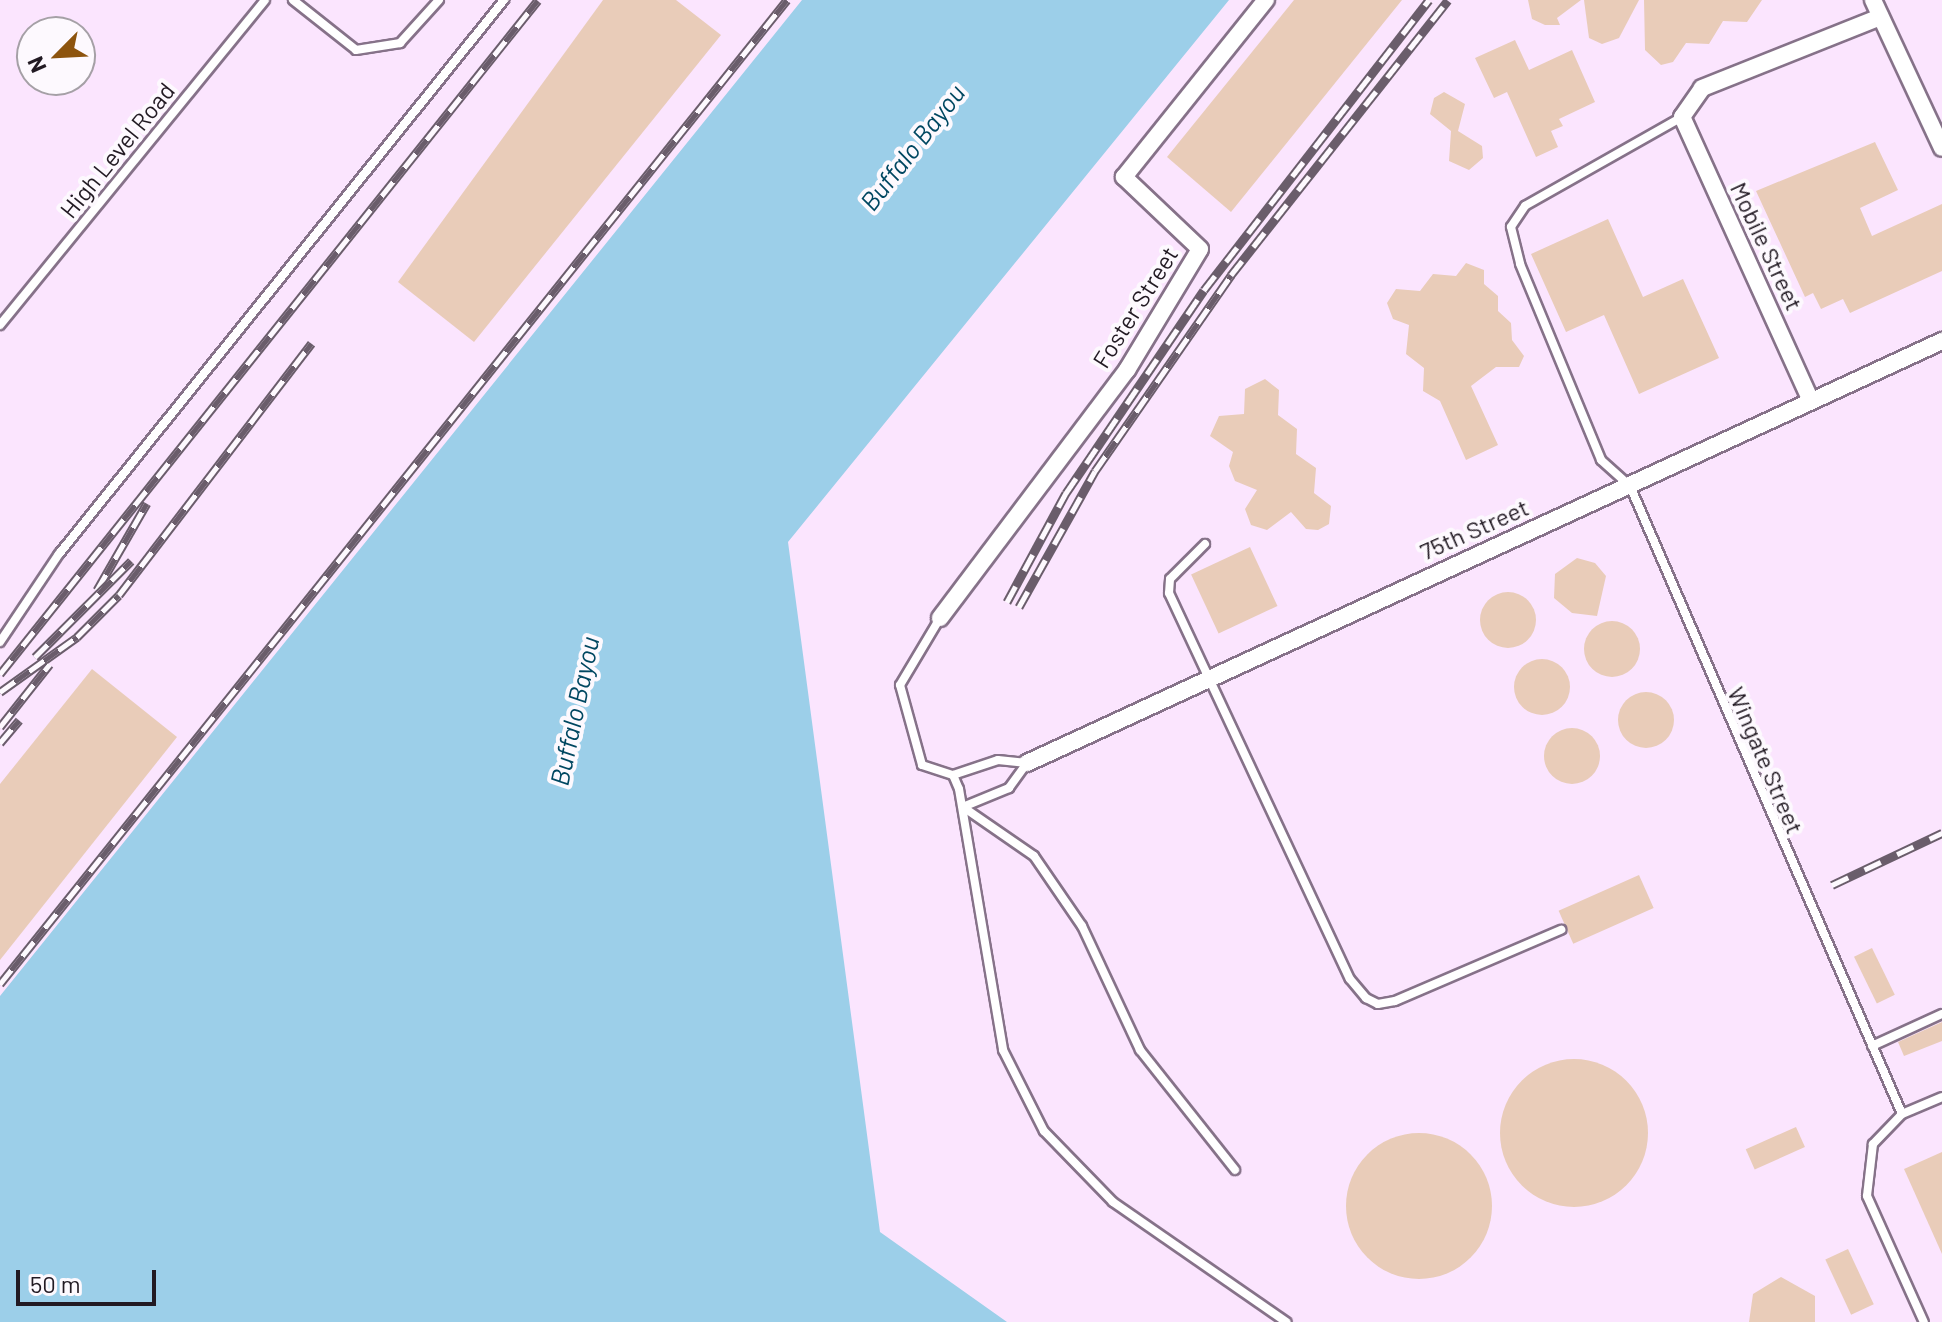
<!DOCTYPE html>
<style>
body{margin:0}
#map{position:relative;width:1942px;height:1322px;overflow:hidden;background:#fbe5fe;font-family:Barlow,sans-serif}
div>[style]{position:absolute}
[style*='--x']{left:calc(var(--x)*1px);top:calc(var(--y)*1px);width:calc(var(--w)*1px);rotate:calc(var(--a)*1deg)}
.water>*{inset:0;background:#9ccfe9}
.building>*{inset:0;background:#e9ccb9;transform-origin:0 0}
.round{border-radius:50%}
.roads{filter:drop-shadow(2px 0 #867289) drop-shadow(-2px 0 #867289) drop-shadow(0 2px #867289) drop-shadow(0 -2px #867289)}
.lane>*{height:8px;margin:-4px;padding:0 4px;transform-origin:4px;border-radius:4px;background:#fff}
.street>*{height:16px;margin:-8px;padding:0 8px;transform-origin:8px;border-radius:8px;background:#fff}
.rail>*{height:9px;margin-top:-4.5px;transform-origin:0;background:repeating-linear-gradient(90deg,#fdf9fe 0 18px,#6a5d6b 0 36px);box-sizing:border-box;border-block:2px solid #6a5d6b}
span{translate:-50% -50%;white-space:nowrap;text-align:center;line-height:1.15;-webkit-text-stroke:8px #fdf9fe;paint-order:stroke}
.street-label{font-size:24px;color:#221a23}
.water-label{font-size:26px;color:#004761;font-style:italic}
.north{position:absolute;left:16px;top:16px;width:80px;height:80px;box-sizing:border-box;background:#fdf9fe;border:2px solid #a5a0a6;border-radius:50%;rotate:246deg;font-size:22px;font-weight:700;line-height:32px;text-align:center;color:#221a23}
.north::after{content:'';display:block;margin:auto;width:28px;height:36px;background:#8d540e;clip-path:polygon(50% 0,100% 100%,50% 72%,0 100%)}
.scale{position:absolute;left:16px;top:1270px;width:140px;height:36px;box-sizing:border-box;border:4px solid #221a23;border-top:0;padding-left:10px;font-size:24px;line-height:28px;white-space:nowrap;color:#221a23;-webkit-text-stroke:6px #fdf9fe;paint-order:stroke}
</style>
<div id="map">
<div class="water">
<div style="clip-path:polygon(802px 0,1229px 0,788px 542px,880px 1232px,1007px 1322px,0 1322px,0 996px)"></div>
</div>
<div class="building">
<div style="clip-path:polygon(603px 0,676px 0,721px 35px,474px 342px,398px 282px)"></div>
<div style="clip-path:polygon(1294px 0,1402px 0,1231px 212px,1167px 157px)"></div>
<div style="clip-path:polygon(1528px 0,1581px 0,1557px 18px,1560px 25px,1545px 25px,1532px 19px)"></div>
<div style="clip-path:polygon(1584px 0,1639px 0,1619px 38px,1602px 44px,1589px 38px)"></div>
<div style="clip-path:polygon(1644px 0,1762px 0,1747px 22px,1723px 21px,1709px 44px,1686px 43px,1673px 62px,1661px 65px,1645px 50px)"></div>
<div style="clip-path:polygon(1515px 40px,1529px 70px,1572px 50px,1595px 102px,1559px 119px,1563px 126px,1551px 131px,1558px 147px,1536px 157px,1507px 92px,1494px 98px,1475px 58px)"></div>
<div style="clip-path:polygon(1444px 92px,1465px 104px,1458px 131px,1482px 146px,1483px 158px,1469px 170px,1449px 161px,1451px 131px,1430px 114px,1434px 98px)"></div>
<div style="clip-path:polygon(1875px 142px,1898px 190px,1860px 208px,1872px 236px,1942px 204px,1942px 271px,1850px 313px,1843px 299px,1821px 309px,1813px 293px,1805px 297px,1756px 191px)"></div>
<div style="clip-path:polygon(1608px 219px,1643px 297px,1683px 279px,1719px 358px,1639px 394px,1604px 315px,1566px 332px,1531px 254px)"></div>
<div style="clip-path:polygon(1466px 263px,1484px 270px,1484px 284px,1498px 296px,1498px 311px,1511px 323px,1512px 340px,1524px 356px,1519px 367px,1496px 367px,1471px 386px,1498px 445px,1466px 460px,1440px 401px,1423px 391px,1424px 368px,1406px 354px,1409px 325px,1393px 319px,1387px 303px,1396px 289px,1420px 291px,1433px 274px,1456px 276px)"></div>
<div style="clip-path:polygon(1265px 379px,1279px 390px,1278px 415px,1297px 429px,1296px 454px,1316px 468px,1314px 493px,1331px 506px,1329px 524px,1318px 530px,1306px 529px,1291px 512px,1267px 530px,1251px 525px,1245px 509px,1257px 490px,1235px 481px,1229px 466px,1233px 452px,1210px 436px,1219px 416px,1244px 414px,1245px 389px)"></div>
<div style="left:1250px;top:547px;width:65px;height:65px;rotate:65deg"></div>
<div style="clip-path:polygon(1577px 558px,1595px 563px,1606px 576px,1597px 616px,1572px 613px,1554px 598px,1555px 574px)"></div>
<div class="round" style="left:1480px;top:592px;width:56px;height:56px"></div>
<div class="round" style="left:1584px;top:621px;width:56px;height:56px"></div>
<div class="round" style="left:1514px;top:659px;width:56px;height:56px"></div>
<div style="clip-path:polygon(92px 669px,177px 737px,0 960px,0 784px)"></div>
<div class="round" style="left:1618px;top:692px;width:56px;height:56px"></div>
<div class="round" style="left:1544px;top:728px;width:56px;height:56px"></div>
<div style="left:1639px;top:875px;width:36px;height:88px;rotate:66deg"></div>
<div style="left:1872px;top:948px;width:52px;height:20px;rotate:64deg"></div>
<div style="clip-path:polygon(1942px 1022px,1942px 1041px,1904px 1056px,1898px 1042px)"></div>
<div class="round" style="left:1500px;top:1059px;width:148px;height:148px"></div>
<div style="left:1796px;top:1127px;width:22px;height:55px;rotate:66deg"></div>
<div class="round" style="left:1346px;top:1133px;width:146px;height:146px"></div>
<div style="clip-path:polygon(1942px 1152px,1942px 1254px,1904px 1169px)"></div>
<div style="left:1848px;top:1249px;width:61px;height:25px;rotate:65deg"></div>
<div style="clip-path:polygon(1781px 1277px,1815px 1296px,1815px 1322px,1749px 1322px,1753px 1294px)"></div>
</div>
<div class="roads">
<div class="lane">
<div style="--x:293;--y:0;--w:80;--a:38.4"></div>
<div style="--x:356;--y:50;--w:45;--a:-9"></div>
<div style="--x:400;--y:43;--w:58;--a:-47.8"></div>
<div style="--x:1682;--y:117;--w:180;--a:150.5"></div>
<div style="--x:1525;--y:206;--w:25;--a:124"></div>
<div style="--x:1511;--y:227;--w:38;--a:76"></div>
<div style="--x:1520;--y:264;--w:212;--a:67.5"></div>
<div style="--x:1601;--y:460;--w:39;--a:42"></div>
<div style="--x:1630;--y:486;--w:684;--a:66.58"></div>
<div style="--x:1902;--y:1114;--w:43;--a:-23"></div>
<div style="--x:0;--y:325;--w:419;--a:-50.8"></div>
<div style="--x:1205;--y:544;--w:49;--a:135"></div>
<div style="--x:1170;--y:579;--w:14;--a:94"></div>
<div style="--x:1169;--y:593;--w:426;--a:64.9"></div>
<div style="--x:1350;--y:979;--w:25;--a:50"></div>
<div style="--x:1366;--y:998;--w:13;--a:27"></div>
<div style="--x:1378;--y:1004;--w:17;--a:-10"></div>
<div style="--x:1395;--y:1001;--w:181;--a:-23.2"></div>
<div style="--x:940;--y:618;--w:78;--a:120.8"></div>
<div style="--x:900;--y:685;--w:83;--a:74.6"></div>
<div style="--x:922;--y:765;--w:33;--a:18"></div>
<div style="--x:953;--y:775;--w:15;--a:67"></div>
<div style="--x:959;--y:789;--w:265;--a:80.4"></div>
<div style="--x:1003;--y:1050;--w:91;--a:63.2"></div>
<div style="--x:1044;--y:1131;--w:99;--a:45.8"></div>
<div style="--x:1113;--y:1202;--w:211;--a:34.7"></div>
<div style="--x:0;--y:642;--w:106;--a:-56.2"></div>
<div style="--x:59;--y:554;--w:711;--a:-51.23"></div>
<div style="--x:953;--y:775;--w:47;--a:-18.4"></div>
<div style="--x:998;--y:760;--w:29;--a:6"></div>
<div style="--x:1027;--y:763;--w:31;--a:126"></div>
<div style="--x:1009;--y:788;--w:50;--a:157.6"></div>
<div style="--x:963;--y:807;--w:86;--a:34.6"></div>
<div style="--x:1034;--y:856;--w:85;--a:55.6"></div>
<div style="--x:1082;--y:926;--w:137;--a:64.9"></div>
<div style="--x:1140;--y:1050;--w:153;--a:51.6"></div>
<div style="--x:1872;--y:1046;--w:77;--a:-24.6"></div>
<div style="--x:1902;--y:1114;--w:42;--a:134"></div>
<div style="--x:1873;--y:1144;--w:52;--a:96.6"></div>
<div style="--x:1867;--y:1196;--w:138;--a:65.7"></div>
</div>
<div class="street">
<div style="--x:1873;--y:0;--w:163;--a:65"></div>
<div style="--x:1811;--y:401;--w:312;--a:-114.4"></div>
<div style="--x:1682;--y:117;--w:35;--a:-55"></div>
<div style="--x:1702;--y:88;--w:192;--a:-21.7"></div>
<div style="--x:940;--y:618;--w:311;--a:-53"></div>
<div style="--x:1127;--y:370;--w:141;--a:-58.9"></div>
<div style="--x:1200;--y:249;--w:105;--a:-136.5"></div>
<div style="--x:1124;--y:177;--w:227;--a:-51.3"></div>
<div style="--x:1027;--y:763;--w:1008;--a:-24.76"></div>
</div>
</div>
<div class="rail">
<div style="--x:97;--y:590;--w:100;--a:-60.1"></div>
<div style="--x:1007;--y:602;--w:124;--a:-61.6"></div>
<div style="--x:1066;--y:493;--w:245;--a:-55.8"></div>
<div style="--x:1204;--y:290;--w:367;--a:-52.2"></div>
<div style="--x:1019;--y:607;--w:156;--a:-60.8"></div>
<div style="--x:1095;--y:471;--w:239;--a:-55.2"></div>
<div style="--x:1231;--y:275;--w:350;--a:-51.7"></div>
<div style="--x:35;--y:657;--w:136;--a:-45"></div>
<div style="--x:0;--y:674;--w:862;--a:-51.4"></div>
<div style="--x:0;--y:692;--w:95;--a:-35.5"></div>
<div style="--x:77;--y:637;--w:59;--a:-45"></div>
<div style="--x:119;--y:595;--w:317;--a:-52.6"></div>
<div style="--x:0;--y:727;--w:80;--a:-51.6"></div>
<div style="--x:0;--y:743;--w:30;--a:-50"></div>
<div style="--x:1832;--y:885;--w:122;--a:-25.3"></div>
<div style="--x:0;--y:984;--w:1260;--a:-51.35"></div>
</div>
<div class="street-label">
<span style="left:117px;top:150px;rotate:-51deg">High Level Road</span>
<span style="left:1767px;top:246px;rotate:65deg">Mobile Street</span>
<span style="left:1135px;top:307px;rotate:-58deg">Foster Street</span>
<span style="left:1474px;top:529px;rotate:-24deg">75th Street</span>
<span style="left:1766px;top:760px;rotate:67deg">Wingate Street</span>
</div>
<div class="water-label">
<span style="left:912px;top:147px;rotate:-52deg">Buffalo Bayou</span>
<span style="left:574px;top:711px;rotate:-78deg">Buffalo Bayou</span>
</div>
<div class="north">N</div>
<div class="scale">50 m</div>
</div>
